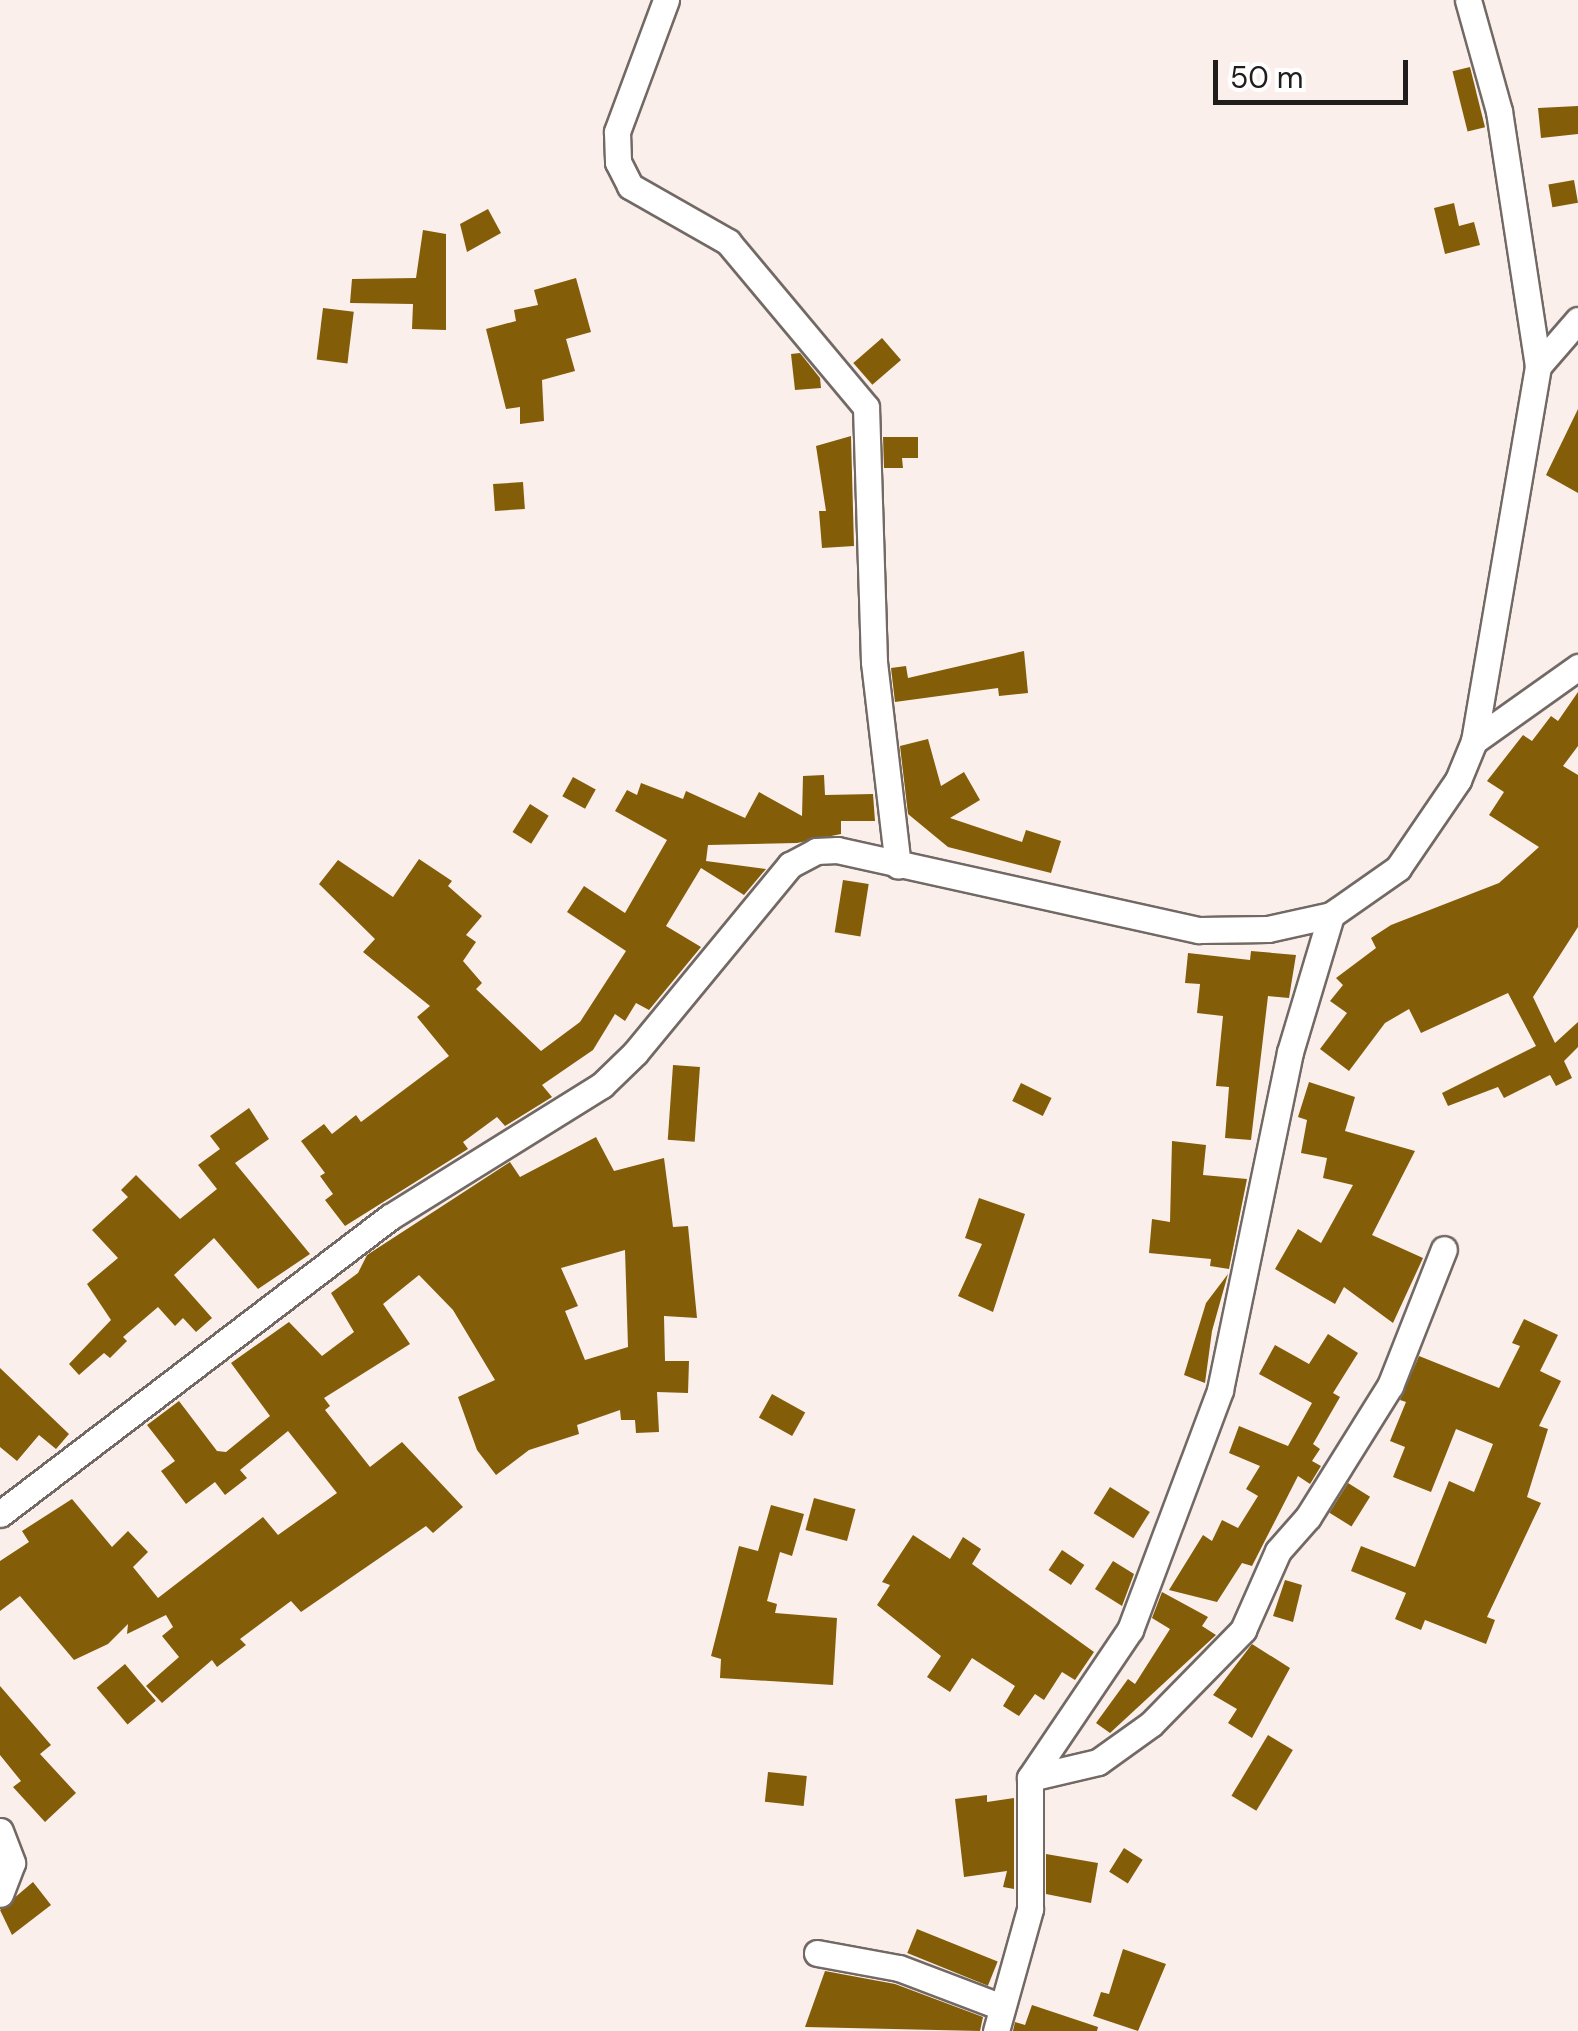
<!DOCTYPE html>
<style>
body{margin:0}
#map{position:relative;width:1578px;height:2031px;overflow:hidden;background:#faefeb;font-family:"DM Sans",sans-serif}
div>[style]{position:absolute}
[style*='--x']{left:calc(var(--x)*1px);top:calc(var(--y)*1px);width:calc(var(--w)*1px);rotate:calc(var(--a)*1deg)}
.building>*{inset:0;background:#845d09;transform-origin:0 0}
.roads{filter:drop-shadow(2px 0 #726965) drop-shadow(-2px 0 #726965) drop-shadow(0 2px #726965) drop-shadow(0 -2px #726965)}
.minor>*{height:25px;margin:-12.5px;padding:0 12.5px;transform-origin:12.5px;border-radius:12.5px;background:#fff}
span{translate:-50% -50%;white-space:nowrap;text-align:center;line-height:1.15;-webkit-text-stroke:10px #fff;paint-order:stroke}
.scale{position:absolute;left:1213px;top:60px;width:195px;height:45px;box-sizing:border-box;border:5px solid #211d1c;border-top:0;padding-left:12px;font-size:30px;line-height:35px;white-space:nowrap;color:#211d1c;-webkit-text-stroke:8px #fff;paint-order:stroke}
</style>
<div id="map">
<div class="building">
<div style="left:1470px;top:67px;width:62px;height:18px;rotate:76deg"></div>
<div style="clip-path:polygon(1578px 106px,1578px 134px,1541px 138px,1538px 108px)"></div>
<div style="left:1574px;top:180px;width:23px;height:26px;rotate:80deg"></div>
<div style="clip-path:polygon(1454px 203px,1459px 226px,1474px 222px,1480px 245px,1445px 254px,1434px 208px)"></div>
<div style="clip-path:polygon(488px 209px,501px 233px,467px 252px,460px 224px)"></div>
<div style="clip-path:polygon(423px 230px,446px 234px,446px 330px,412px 329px,413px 304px,350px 303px,352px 279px,416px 278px)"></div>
<div style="clip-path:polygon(576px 278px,591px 332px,566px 339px,575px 371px,542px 380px,544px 421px,520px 424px,520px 407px,506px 409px,486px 329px,516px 321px,514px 310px,538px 305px,534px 290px)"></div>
<div style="left:323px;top:308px;width:31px;height:52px;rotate:7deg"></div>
<div style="left:882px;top:338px;width:29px;height:38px;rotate:49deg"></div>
<div style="clip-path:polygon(800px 353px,820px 378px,821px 388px,795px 390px,791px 354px)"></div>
<div style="clip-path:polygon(1578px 409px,1578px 493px,1546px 475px)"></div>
<div style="clip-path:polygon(851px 436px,854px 546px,822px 548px,819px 511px,826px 511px,816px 446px)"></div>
<div style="clip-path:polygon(883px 437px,918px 437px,918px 458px,902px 458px,903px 468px,884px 468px)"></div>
<div style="left:523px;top:482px;width:27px;height:30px;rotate:86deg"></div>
<div style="clip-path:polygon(1024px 651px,1028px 693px,999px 696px,998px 688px,895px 702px,891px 668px,906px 666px,908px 678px)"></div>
<div style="clip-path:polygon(1578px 692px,1578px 746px,1563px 766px,1578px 775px,1578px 927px,1533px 997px,1555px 1043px,1578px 1022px,1578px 1047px,1564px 1061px,1572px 1078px,1556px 1086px,1550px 1075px,1504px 1098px,1498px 1087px,1448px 1106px,1442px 1093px,1536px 1046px,1508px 993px,1421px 1033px,1409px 1009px,1385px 1023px,1349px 1071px,1320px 1049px,1347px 1013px,1330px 1001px,1343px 985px,1336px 978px,1376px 948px,1371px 938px,1391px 925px,1499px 883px,1539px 847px,1489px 815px,1504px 792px,1487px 781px,1523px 735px,1532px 741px,1551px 716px,1558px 721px)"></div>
<div style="clip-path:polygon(928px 739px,941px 786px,964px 772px,980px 800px,950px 818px,1022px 842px,1026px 830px,1061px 841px,1051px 873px,948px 847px,908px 814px,900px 746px)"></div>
<div style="clip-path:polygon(824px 775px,825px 795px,873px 794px,875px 821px,841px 821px,841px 834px,797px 843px,708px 845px,706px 861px,766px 869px,744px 895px,701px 868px,666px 926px,701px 947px,649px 1010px,636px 1003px,625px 1021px,615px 1014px,593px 1050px,542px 1085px,552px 1097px,505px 1126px,497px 1117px,463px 1142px,468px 1149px,345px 1226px,325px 1200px,333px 1194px,320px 1176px,325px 1173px,301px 1141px,324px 1124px,332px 1134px,356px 1115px,361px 1122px,449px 1056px,417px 1017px,430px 1006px,363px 952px,375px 939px,319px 884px,338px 860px,393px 897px,419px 859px,452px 881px,448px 886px,482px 916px,466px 935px,476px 942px,463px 961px,482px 983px,476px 989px,541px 1051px,580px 1022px,626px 951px,567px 912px,584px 886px,625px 913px,667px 840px,615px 811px,627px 790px,637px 795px,641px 783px,683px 799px,686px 791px,745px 818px,759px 792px,802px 816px,803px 776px)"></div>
<div style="left:573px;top:777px;width:26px;height:22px;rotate:29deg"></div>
<div style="left:530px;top:804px;width:22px;height:33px;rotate:32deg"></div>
<div style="left:843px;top:880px;width:26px;height:53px;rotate:9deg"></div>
<div style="clip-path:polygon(1251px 951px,1296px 955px,1289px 998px,1268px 996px,1251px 1140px,1225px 1138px,1229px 1087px,1216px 1086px,1223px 1016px,1197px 1013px,1200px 984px,1185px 983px,1188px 953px,1250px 960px)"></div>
<div style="left:673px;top:1065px;width:27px;height:75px;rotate:4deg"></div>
<div style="clip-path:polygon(1309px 1082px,1355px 1097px,1345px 1131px,1415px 1151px,1372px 1235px,1423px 1258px,1393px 1323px,1344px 1287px,1335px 1304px,1275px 1269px,1298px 1229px,1321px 1243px,1353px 1185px,1323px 1178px,1327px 1158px,1301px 1153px,1307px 1120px,1298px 1117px)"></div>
<div style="left:1021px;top:1083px;width:34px;height:20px;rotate:26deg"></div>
<div style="clip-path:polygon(249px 1108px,269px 1139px,235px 1163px,310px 1254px,258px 1289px,214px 1238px,174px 1275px,212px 1318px,196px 1332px,183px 1318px,175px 1326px,158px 1307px,123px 1337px,127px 1341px,110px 1358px,104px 1353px,79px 1375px,69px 1364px,111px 1320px,87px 1284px,118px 1258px,92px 1230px,128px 1197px,121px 1190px,136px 1175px,180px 1219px,217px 1189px,198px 1165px,220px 1149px,210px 1136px)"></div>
<div style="clip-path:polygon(evenodd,596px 1137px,614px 1171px,664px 1158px,673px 1227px,688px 1226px,697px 1318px,664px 1316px,665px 1361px,689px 1361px,688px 1393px,657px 1392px,659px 1432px,636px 1433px,635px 1420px,621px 1420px,620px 1410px,577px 1425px,579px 1434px,529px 1450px,496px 1475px,477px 1450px,458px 1397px,495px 1380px,453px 1310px,419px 1275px,383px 1304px,410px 1344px,324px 1398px,330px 1406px,325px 1410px,370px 1467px,402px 1442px,463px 1507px,433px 1533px,426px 1526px,301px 1612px,291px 1601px,240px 1639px,246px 1645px,217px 1667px,212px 1660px,162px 1703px,146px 1686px,179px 1657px,162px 1636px,173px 1627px,166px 1615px,127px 1634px,128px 1624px,108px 1644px,74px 1660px,20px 1596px,0 1611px,0 1561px,29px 1542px,22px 1531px,72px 1499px,112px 1547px,128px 1531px,148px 1552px,133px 1567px,158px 1598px,263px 1517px,278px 1535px,337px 1493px,288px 1431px,240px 1470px,247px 1478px,225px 1495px,215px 1482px,186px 1504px,161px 1471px,175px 1461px,147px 1425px,179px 1401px,217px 1451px,226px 1452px,270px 1416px,231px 1363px,289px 1322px,322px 1356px,354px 1332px,331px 1293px,358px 1273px,367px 1255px,510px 1162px,520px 1177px,596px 1137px,625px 1250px,628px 1347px,585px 1360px,565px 1311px,578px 1306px,561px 1268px,625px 1250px)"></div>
<div style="clip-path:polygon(1172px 1141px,1206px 1145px,1203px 1175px,1247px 1179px,1229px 1269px,1210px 1266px,1211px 1259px,1149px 1253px,1152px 1219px,1170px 1222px)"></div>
<div style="clip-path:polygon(979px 1198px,1025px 1214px,993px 1312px,958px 1296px,982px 1244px,965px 1238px)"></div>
<div style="clip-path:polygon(1228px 1274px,1212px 1331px,1205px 1383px,1184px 1375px,1206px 1303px)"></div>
<div style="clip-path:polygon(1524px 1319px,1558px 1335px,1540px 1371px,1561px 1381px,1539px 1426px,1548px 1429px,1527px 1497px,1541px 1503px,1487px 1617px,1495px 1620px,1486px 1644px,1425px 1620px,1421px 1630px,1395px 1619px,1406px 1593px,1351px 1571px,1361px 1546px,1415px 1567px,1449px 1481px,1474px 1492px,1493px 1444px,1456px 1429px,1431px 1492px,1393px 1477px,1405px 1447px,1390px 1441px,1406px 1402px,1400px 1400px,1419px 1356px,1499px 1388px,1520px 1346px,1512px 1343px)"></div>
<div style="clip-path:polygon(1328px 1334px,1358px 1353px,1333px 1393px,1340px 1397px,1313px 1444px,1320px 1449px,1312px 1461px,1321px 1466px,1310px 1484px,1298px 1476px,1252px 1566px,1242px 1563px,1217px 1602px,1169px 1590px,1203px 1535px,1212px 1541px,1222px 1520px,1238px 1528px,1258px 1496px,1246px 1489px,1260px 1466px,1229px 1453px,1239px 1426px,1288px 1446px,1312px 1403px,1259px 1374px,1275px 1345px,1309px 1364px)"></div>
<div style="clip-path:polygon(0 1368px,69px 1434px,56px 1449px,39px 1435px,17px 1461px,0 1447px)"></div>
<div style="left:772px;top:1394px;width:38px;height:27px;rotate:29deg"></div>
<div style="left:1348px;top:1483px;width:26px;height:35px;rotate:32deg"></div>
<div style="left:1110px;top:1487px;width:47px;height:31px;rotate:32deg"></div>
<div style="left:814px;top:1498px;width:43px;height:33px;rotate:15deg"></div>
<div style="clip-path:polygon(771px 1505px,804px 1514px,792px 1556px,780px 1552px,767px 1601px,777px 1604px,775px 1613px,837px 1618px,833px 1685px,720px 1678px,721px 1659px,711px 1656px,739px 1546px,758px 1551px)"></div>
<div style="clip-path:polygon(913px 1535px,950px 1559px,963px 1537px,981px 1549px,972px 1564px,1094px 1652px,1075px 1680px,1062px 1672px,1044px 1700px,1035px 1694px,1019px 1716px,1003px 1706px,1015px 1686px,972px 1658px,950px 1692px,927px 1677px,941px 1656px,877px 1605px,890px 1585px,882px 1582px)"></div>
<div style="left:1062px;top:1550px;width:27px;height:24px;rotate:34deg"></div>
<div style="clip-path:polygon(1113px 1561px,1134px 1574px,1122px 1606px,1095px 1589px)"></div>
<div style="clip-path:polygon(1285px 1580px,1302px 1585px,1293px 1622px,1273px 1616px)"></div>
<div style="clip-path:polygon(1162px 1592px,1208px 1617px,1202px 1626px,1216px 1635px,1110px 1733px,1096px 1723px,1128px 1679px,1135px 1684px,1170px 1629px,1152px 1618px)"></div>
<div style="clip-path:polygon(1252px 1644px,1290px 1668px,1252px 1738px,1228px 1723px,1237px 1709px,1213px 1695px)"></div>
<div style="left:125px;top:1664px;width:48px;height:37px;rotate:50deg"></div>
<div style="clip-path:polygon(0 1686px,51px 1745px,40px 1754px,76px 1793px,45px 1822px,13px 1787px,21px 1781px,0 1755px)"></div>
<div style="left:1268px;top:1735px;width:29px;height:71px;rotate:31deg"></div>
<div style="left:768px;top:1772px;width:39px;height:30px;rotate:6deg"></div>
<div style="clip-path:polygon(987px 1795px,987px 1802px,1014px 1798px,1014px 1889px,1003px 1887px,1007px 1871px,964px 1877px,955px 1799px)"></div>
<div style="left:1124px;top:1848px;width:22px;height:28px;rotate:32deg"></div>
<div style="clip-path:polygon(1046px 1854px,1098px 1863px,1091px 1903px,1046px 1894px)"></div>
<div style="clip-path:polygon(33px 1882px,51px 1905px,12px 1935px,0 1910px)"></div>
<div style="left:917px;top:1929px;width:87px;height:26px;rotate:22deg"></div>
<div style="clip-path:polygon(1123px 1949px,1166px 1964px,1138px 2031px,1093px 2016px,1101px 1992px,1109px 1994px)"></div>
<div style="clip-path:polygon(825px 1971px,895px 1984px,983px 2017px,980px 2031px,805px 2027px)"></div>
<div style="clip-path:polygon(1032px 2005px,1098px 2027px,1097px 2031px,1013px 2031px,1015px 2022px,1025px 2025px)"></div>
</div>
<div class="roads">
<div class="minor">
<div style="--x:666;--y:0;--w:141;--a:110.4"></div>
<div style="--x:617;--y:132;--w:30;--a:88"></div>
<div style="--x:618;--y:162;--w:27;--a:63"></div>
<div style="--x:630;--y:186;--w:113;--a:29.7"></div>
<div style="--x:728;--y:242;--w:215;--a:50.1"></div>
<div style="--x:866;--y:407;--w:255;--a:88.2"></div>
<div style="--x:874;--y:662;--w:205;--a:83.3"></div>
<div style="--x:1468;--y:0;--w:115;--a:74.4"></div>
<div style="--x:1499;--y:111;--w:258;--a:81.3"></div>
<div style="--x:1474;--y:741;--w:380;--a:-80.3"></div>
<div style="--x:1538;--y:366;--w:61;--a:-49"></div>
<div style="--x:0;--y:1514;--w:490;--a:-37.3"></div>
<div style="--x:390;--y:1217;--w:250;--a:-31.9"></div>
<div style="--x:602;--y:1085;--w:46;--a:-44.1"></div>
<div style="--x:635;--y:1053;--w:244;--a:-50.5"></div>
<div style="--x:790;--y:865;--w:30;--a:-28"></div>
<div style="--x:816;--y:851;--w:21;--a:-3"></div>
<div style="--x:837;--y:850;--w:371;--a:12.5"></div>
<div style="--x:1199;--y:930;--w:69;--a:-0.8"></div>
<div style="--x:1268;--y:929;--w:65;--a:-12.5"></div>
<div style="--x:1331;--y:915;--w:82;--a:-35"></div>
<div style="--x:1398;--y:868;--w:107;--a:-55.7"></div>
<div style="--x:1458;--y:780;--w:42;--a:-67.7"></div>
<div style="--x:1474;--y:741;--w:128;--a:-35.4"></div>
<div style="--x:1030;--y:1778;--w:70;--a:-13.2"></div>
<div style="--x:1098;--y:1762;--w:65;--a:-35.6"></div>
<div style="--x:1151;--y:1724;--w:132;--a:-45.6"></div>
<div style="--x:1243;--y:1630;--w:86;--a:-66.1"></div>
<div style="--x:1278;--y:1551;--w:45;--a:-48.6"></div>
<div style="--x:1308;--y:1517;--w:155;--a:-58"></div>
<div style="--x:1390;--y:1386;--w:147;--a:-68.5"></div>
<div style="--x:0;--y:1831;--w:34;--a:69"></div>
<div style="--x:12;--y:1863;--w:33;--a:111"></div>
<div style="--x:817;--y:1953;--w:83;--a:10.4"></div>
<div style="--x:899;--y:1968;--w:107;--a:20.8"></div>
<div style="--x:996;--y:2031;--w:127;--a:-74.4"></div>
<div style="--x:1030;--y:1909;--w:131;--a:-90"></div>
<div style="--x:1030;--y:1778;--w:179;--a:-56"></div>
<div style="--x:1130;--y:1630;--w:256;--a:-69.4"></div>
<div style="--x:1220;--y:1390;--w:345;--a:-78.3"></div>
<div style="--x:1290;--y:1052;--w:143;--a:-73.3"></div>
</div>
</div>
<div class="scale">50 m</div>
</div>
